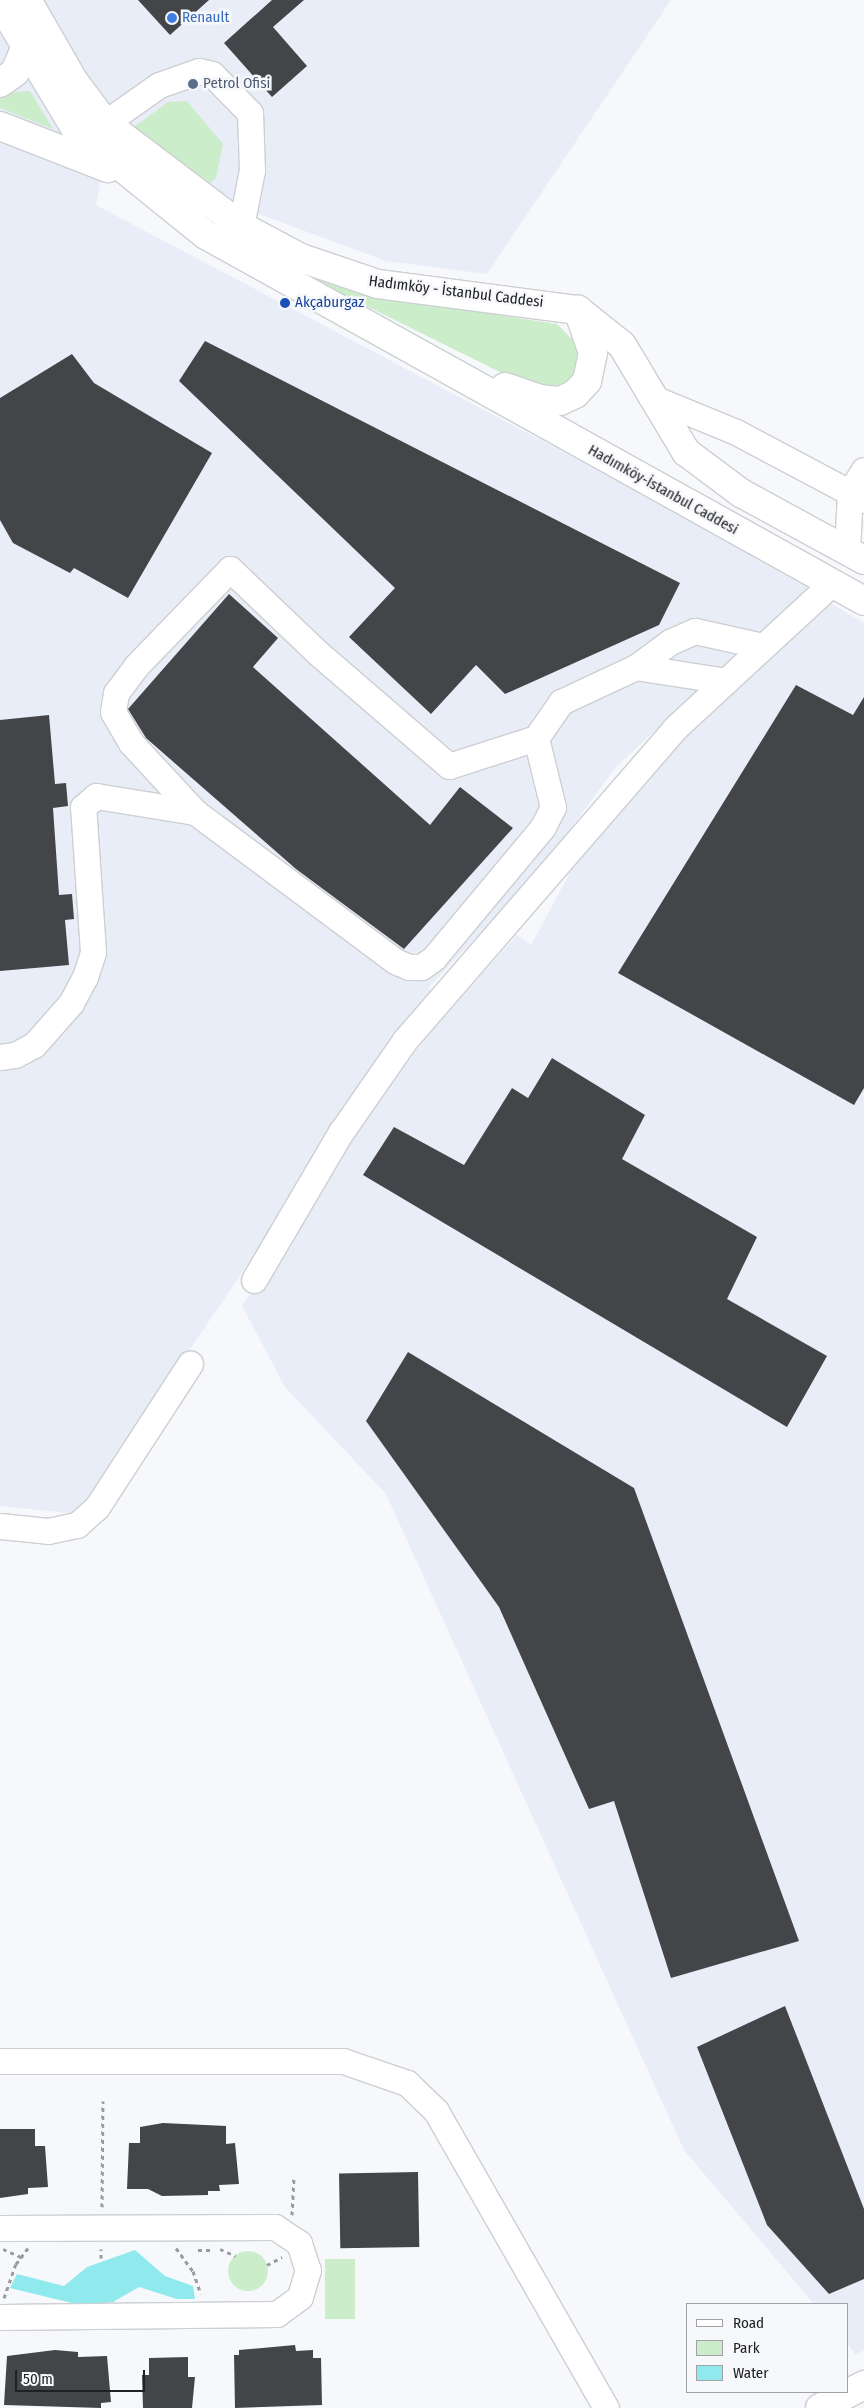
<!DOCTYPE html>
<meta charset="utf-8">
<style>
body{margin:0}
#map{position:relative;width:864px;height:2408px;overflow:hidden;background:#f7f8fc;font-family:"Fira Sans Condensed",sans-serif}
div>[style]{position:absolute}
[style*='--x']{left:calc(var(--x)*1px);top:calc(var(--y)*1px);width:calc(var(--w)*1px);rotate:calc(var(--a)*1deg)}
.built>*{inset:0;background:#e8edf8}
.green>*{inset:0;background:#ccedca;transform-origin:0 0}
.round{border-radius:50%}
.water>*{inset:0;background:#90eaed}
.building>*{inset:0;background:#444548;transform-origin:0 0}
.path>*{height:3px;margin-top:-1.5px;transform-origin:0;background:repeating-linear-gradient(90deg,#9a9b9e 0 4px,transparent 0 8px)}
.roads{filter:drop-shadow(1px 0 #cdcfd2) drop-shadow(-1px 0 #cdcfd2) drop-shadow(0 1px #cdcfd2) drop-shadow(0 -1px #cdcfd2)}
.minor>*{height:25px;margin:-12.5px;padding:0 12.5px;transform-origin:12.5px;border-radius:12.5px;background:#fff}
.major>*{height:28px;margin:-14px;padding:0 14px;transform-origin:14px;border-radius:14px;background:#fff}
.dots>*{width:14px;height:14px;translate:-50% -50%;box-sizing:border-box;border:2px solid #f7f8fc;border-radius:50%}
span{translate:-50% -50%;white-space:nowrap;text-align:center;line-height:1.15;-webkit-text-stroke:5px #f7f8fc;paint-order:stroke}
.shop-label{font-size:15px;color:#366cbe}
.left{translate:0 -50%;text-align:left}
.service-label{font-size:15px;color:#4e5e75}
.street-label{font-size:15px;color:#202122}
.transit-label{font-size:15px;color:#164399}
.legend{position:absolute;left:686px;top:2303px;width:162px;height:90px;box-sizing:border-box;background:#f7f8fc;border:1px solid #a1a2a5;margin:0;padding:6px 9px;list-style:none;font-size:15px;color:#202122}
.legend li{display:flex;align-items:center;gap:10px;height:25px}
.legend b{width:25px;border:1px solid #a1a2a5}
.scale{position:absolute;left:15px;top:2370px;width:130px;height:22px;box-sizing:border-box;border:2px solid #202122;border-top:0;padding-left:6px;font-size:15px;line-height:18px;white-space:nowrap;color:#202122;-webkit-text-stroke:4px #f7f8fc;paint-order:stroke}
</style>
<div id="map">
<div class="built">
<div style="clip-path:polygon(0 0,671px 0,487px 274px,386px 261px,105px 157px,96px 205px,813px 584px,616px 767px,538px 873px,428px 988px,432px 993px,78px 1514px,0 1506px)"></div>
<div style="clip-path:polygon(824px 599px,864px 623px,864px 2350px,856px 2355px,848px 2345px,848px 2304px,814px 2304px,684px 2150px,386px 1494px,285px 1387px,242px 1306px,390px 1083px,449px 1010px,517px 935px,531px 945px,580px 854px,654px 768px)"></div>
</div>
<div class="green">
<div style="clip-path:polygon(30px 91px,53px 129px,0 108px,0 93px)"></div>
<div style="clip-path:polygon(187px 101px,223px 144px,216px 178px,210px 183px,134px 127px,168px 102px)"></div>
<div style="clip-path:polygon(275px 261px,363px 294px,557px 324px,579px 346px,580px 371px,560px 390px,530px 387px)"></div>
<div class="round" style="left:228px;top:2251px;width:40px;height:40px"></div>
<div style="left:325px;top:2259px;width:30px;height:60px"></div>
</div>
<div class="water">
<div style="clip-path:polygon(135px 2250px,165px 2276px,193px 2286px,195px 2299px,177px 2299px,139px 2287px,113px 2302px,84px 2306px,10px 2288px,17px 2274px,64px 2286px,87px 2267px)"></div>
</div>
<div class="building">
<div style="clip-path:polygon(138px 0,209px 0,170px 35px)"></div>
<div style="clip-path:polygon(272px 0,304px 0,273px 27px,307px 66px,272px 97px,224px 43px)"></div>
<div style="clip-path:polygon(205px 341px,680px 583px,659px 625px,505px 694px,476px 665px,431px 714px,349px 637px,395px 588px,179px 381px)"></div>
<div style="clip-path:polygon(72px 354px,94px 383px,212px 453px,128px 598px,74px 568px,70px 573px,13px 543px,0 520px,0 398px)"></div>
<div style="clip-path:polygon(229px 594px,278px 638px,253px 667px,430px 825px,460px 787px,513px 828px,404px 949px,296px 869px,146px 738px,128px 709px)"></div>
<div style="clip-path:polygon(796px 685px,853px 715px,864px 697px,864px 1088px,854px 1105px,618px 973px)"></div>
<div style="clip-path:polygon(49px 715px,55px 784px,66px 783px,68px 806px,53px 808px,59px 895px,72px 894px,74px 919px,65px 920px,69px 965px,0 971px,0 720px)"></div>
<div style="clip-path:polygon(552px 1058px,645px 1115px,622px 1159px,757px 1237px,727px 1299px,827px 1356px,787px 1427px,363px 1175px,394px 1127px,464px 1165px,512px 1088px,528px 1098px)"></div>
<div style="clip-path:polygon(408px 1352px,634px 1488px,799px 1941px,671px 1978px,614px 1801px,589px 1809px,499px 1607px,366px 1421px)"></div>
<div style="clip-path:polygon(785px 2006px,864px 2209px,864px 2279px,829px 2294px,767px 2225px,697px 2047px)"></div>
<div style="clip-path:polygon(163px 2123px,226px 2126px,226px 2144px,235px 2143px,239px 2184px,219px 2185px,220px 2191px,208px 2191px,208px 2195px,162px 2196px,148px 2189px,127px 2189px,129px 2143px,140px 2143px,140px 2127px)"></div>
<div style="clip-path:polygon(0 2129px,35px 2129px,35px 2146px,45px 2146px,48px 2187px,28px 2188px,28px 2194px,0 2198px)"></div>
<div style="left:418px;top:2172px;width:75px;height:79px;rotate:89deg"></div>
<div style="clip-path:polygon(295px 2345px,296px 2351px,313px 2350px,313px 2358px,321px 2358px,322px 2405px,235px 2408px,234px 2355px,239px 2355px,239px 2350px)"></div>
<div style="clip-path:polygon(55px 2350px,78px 2352px,78px 2357px,107px 2356px,111px 2402px,101px 2403px,101px 2408px,4px 2405px,7px 2356px)"></div>
<div style="clip-path:polygon(188px 2357px,188px 2377px,195px 2377px,192px 2408px,143px 2408px,142px 2375px,149px 2375px,149px 2358px)"></div>
</div>
<div class="path">
<div style="--x:102;--y:2207;--w:106;--a:-89.5"></div>
<div style="--x:292;--y:2215;--w:37;--a:-87"></div>
<div style="--x:176;--y:2248;--w:29;--a:54"></div>
<div style="--x:193;--y:2271;--w:24;--a:71"></div>
<div style="--x:3;--y:2249;--w:20;--a:24"></div>
<div style="--x:220;--y:2249;--w:17;--a:24"></div>
<div style="--x:198;--y:2250;--w:14;--a:0"></div>
<div style="--x:101;--y:2258;--w:9;--a:-90"></div>
<div style="--x:267;--y:2265;--w:17;--a:-28"></div>
<div style="--x:4;--y:2298;--w:36;--a:-71"></div>
<div style="--x:16;--y:2264;--w:20;--a:-53"></div>
</div>
<div class="roads">
<div class="minor">
<div style="--x:105;--y:123;--w:66;--a:-35.1"></div>
<div style="--x:159;--y:85;--w:42;--a:-19.3"></div>
<div style="--x:199;--y:71;--w:13;--a:13"></div>
<div style="--x:212;--y:74;--w:54;--a:45.7"></div>
<div style="--x:250;--y:113;--w:57;--a:88"></div>
<div style="--x:252;--y:170;--w:57;--a:101.1"></div>
<div style="--x:651;--y:397;--w:92;--a:22.4"></div>
<div style="--x:736;--y:432;--w:145;--a:28"></div>
<div style="--x:847;--y:551;--w:59;--a:-87.1"></div>
<div style="--x:850;--y:492;--w:26;--a:-58"></div>
<div style="--x:636;--y:667;--w:91;--a:8.8"></div>
<div style="--x:536;--y:738;--w:71;--a:76.2"></div>
<div style="--x:553;--y:807;--w:22;--a:117"></div>
<div style="--x:543;--y:827;--w:170;--a:129.8"></div>
<div style="--x:434;--y:958;--w:16;--a:145"></div>
<div style="--x:421;--y:967;--w:12;--a:180"></div>
<div style="--x:409;--y:967;--w:15;--a:-157"></div>
<div style="--x:395;--y:961;--w:249;--a:-143.3"></div>
<div style="--x:195;--y:812;--w:94;--a:-132.8"></div>
<div style="--x:131;--y:743;--w:36;--a:-120"></div>
<div style="--x:113;--y:712;--w:19;--a:-81"></div>
<div style="--x:116;--y:693;--w:34;--a:-53"></div>
<div style="--x:136;--y:666;--w:135;--a:-45.9"></div>
<div style="--x:230;--y:569;--w:122;--a:43.7"></div>
<div style="--x:318;--y:653;--w:173;--a:40.8"></div>
<div style="--x:449;--y:766;--w:91;--a:-17.8"></div>
<div style="--x:536;--y:738;--w:44;--a:-55.2"></div>
<div style="--x:561;--y:702;--w:83;--a:-25"></div>
<div style="--x:636;--y:667;--w:42;--a:-36.3"></div>
<div style="--x:670;--y:642;--w:27;--a:-24"></div>
<div style="--x:695;--y:631;--w:69;--a:12.6"></div>
<div style="--x:0;--y:1057;--w:15;--a:-8"></div>
<div style="--x:15;--y:1055;--w:21;--a:-28"></div>
<div style="--x:34;--y:1045;--w:56;--a:-48.6"></div>
<div style="--x:71;--y:1003;--w:30;--a:-62"></div>
<div style="--x:85;--y:977;--w:26;--a:-72"></div>
<div style="--x:93;--y:952;--w:145;--a:-93.9"></div>
<div style="--x:83;--y:807;--w:17;--a:-40"></div>
<div style="--x:96;--y:796;--w:100;--a:9.2"></div>
<div style="--x:254;--y:1280;--w:172;--a:-59.6"></div>
<div style="--x:341;--y:1132;--w:112;--a:-55.2"></div>
<div style="--x:405;--y:1040;--w:413;--a:-49.1"></div>
<div style="--x:675;--y:728;--w:212;--a:-42.7"></div>
<div style="--x:0;--y:1526;--w:48;--a:5.9"></div>
<div style="--x:48;--y:1531;--w:30;--a:-12"></div>
<div style="--x:77;--y:1525;--w:27;--a:-42"></div>
<div style="--x:97;--y:1507;--w:171;--a:-57"></div>
<div style="--x:0;--y:2061;--w:343;--a:0"></div>
<div style="--x:343;--y:2061;--w:68;--a:19"></div>
<div style="--x:407;--y:2083;--w:40;--a:44"></div>
<div style="--x:436;--y:2111;--w:342;--a:60.2"></div>
<div style="--x:0;--y:2228;--w:275;--a:-0.2"></div>
<div style="--x:275;--y:2227;--w:29;--a:34"></div>
<div style="--x:299;--y:2243;--w:28;--a:72"></div>
<div style="--x:308;--y:2270;--w:28;--a:107"></div>
<div style="--x:300;--y:2297;--w:29;--a:144"></div>
<div style="--x:277;--y:2314;--w:277;--a:179.4"></div>
</div>
<div class="major">
<div style="--x:27;--y:0;--w:96;--a:60"></div>
<div style="--x:75;--y:83;--w:50;--a:53.1"></div>
<div style="--x:105;--y:123;--w:171;--a:37.1"></div>
<div style="--x:241;--y:226;--w:68;--a:28.1"></div>
<div style="--x:301;--y:258;--w:81;--a:18.7"></div>
<div style="--x:378;--y:284;--w:202;--a:7.4"></div>
<div style="--x:578;--y:310;--w:56;--a:38.5"></div>
<div style="--x:622;--y:345;--w:125;--a:59.1"></div>
<div style="--x:686;--y:452;--w:69;--a:36.7"></div>
<div style="--x:741;--y:493;--w:140;--a:28.6"></div>
<div style="--x:0;--y:3;--w:149;--a:59"></div>
<div style="--x:77;--y:131;--w:166;--a:38.9"></div>
<div style="--x:206;--y:235;--w:753;--a:29.08"></div>
<div style="--x:0;--y:83;--w:19;--a:-36"></div>
<div style="--x:15;--y:72;--w:25;--a:-67"></div>
<div style="--x:0;--y:126;--w:116;--a:21.3"></div>
<div style="--x:505;--y:387;--w:37;--a:19"></div>
<div style="--x:540;--y:399;--w:20;--a:6"></div>
<div style="--x:560;--y:401;--w:17;--a:-25"></div>
<div style="--x:575;--y:394;--w:18;--a:-47"></div>
<div style="--x:587;--y:381;--w:29;--a:-78"></div>
<div style="--x:593;--y:353;--w:46;--a:-109.2"></div>
<div style="--x:820;--y:2408;--w:50;--a:-27.6"></div>
</div>
</div>
<div class="dots">
<div style="left:172px;top:18px;background:#3f7fe0"></div>
<div style="left:193px;top:84px;background:#5c6f8a"></div>
<div style="left:285px;top:303px;background:#1a4fb4"></div>
</div>
<div class="shop-label">
<span class="left" style="left:182px;top:18px">Renault</span>
</div>
<div class="service-label">
<span class="left" style="left:203px;top:84px">Petrol Ofisi</span>
</div>
<div class="street-label">
<span style="left:456px;top:292px;rotate:7deg">Hadımköy - İstanbul Caddesi</span>
<span style="left:663px;top:490px;rotate:29deg">Hadımköy-İstanbul Caddesi</span>
</div>
<div class="transit-label">
<span class="left" style="left:295px;top:303px">Akçaburgaz</span>
</div>
<ul class="legend">
<li><b style="height:6px;background:#fff"></b>Road</li>
<li><b style="height:14px;background:#ccedca"></b>Park</li>
<li><b style="height:14px;background:#90eaed"></b>Water</li>
</ul>
<div class="scale">50 m</div>
</div>
